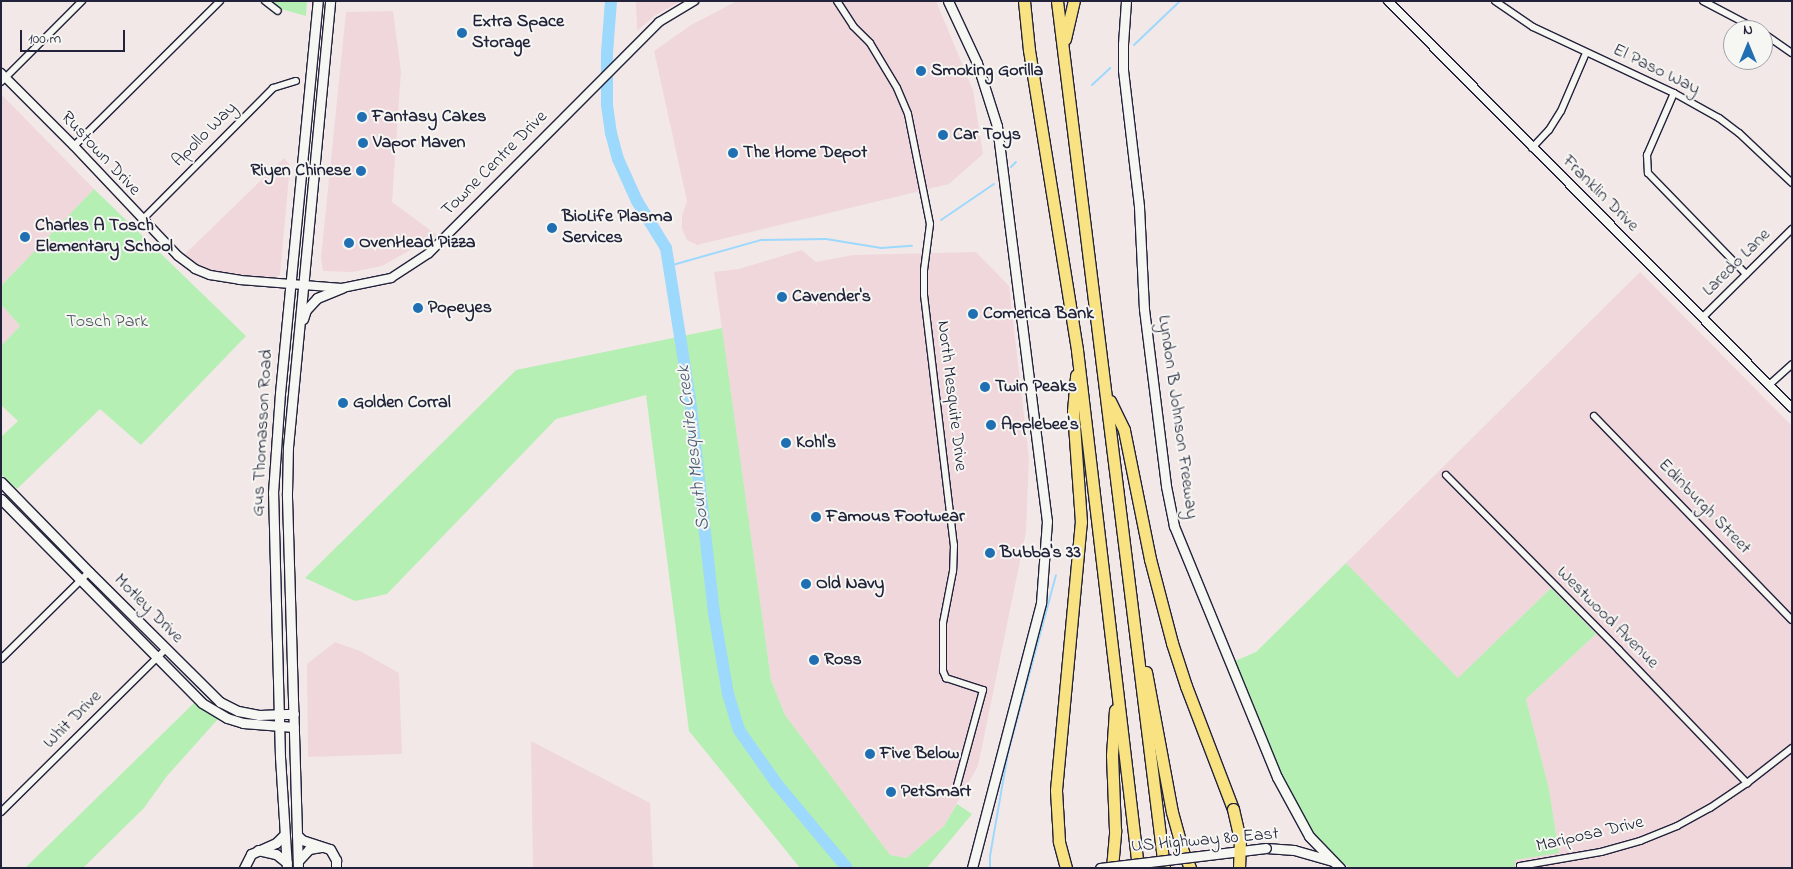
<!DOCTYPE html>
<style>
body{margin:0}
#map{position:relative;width:1793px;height:869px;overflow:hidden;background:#f3e8e8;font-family:"Indie Flower",sans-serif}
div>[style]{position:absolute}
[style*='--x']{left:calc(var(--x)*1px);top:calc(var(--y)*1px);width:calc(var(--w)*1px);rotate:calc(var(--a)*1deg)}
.built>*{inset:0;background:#f0d7dc}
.green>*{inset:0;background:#b5efb3}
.stream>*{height:2px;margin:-1px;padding:0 1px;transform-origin:1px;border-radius:1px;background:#9cd9fd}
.river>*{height:12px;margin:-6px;padding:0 6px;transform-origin:6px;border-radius:6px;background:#9cd9fd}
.roads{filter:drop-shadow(1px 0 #22223b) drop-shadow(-1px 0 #22223b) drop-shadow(0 1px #22223b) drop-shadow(0 -1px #22223b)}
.minor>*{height:6px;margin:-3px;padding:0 3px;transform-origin:3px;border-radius:3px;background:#f6f6f2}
.tertiary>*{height:8px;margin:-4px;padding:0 4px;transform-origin:4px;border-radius:4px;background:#f6f6f2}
.secondary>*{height:9px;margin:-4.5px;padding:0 4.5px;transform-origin:4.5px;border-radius:4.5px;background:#f6f6f2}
.motorway>*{height:11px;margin:-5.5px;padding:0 5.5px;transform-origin:5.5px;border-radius:5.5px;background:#f8e281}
.bridges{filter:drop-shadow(1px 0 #22223b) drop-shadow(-1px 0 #22223b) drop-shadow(0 1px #22223b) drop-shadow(0 -1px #22223b)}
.secondary-bridge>*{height:9px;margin:-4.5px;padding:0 4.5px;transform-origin:4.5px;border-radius:4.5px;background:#f6f6f2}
.motorway-bridge>*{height:11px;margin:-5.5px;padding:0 5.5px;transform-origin:5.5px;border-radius:5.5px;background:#f8e281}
.dots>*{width:14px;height:14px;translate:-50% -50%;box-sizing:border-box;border:2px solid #f6f6f2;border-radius:50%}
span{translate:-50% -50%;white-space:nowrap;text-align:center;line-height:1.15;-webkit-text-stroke:4px #f6f6f2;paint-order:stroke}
.poi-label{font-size:18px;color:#22223b;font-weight:700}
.left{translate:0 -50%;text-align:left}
.right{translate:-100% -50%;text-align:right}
.street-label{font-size:18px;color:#22223b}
.park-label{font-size:18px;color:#475559}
.water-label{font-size:19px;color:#475975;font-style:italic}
.frame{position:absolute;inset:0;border:2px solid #22223b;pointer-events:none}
.north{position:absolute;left:1723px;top:20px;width:50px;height:50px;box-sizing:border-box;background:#f6f6f2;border:1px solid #a1a1a9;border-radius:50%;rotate:0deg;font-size:14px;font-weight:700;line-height:20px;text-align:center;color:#22223b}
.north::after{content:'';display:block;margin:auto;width:18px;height:22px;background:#1f6fb2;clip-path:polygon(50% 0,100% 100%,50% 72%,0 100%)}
.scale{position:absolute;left:20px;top:30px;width:105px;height:22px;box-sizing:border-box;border:2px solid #22223b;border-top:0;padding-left:6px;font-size:15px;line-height:18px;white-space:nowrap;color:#22223b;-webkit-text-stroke:4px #f6f6f2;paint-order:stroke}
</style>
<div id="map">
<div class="built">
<div style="clip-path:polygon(636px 1px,681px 1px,654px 16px,637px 31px)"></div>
<div style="clip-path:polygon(737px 1px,936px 1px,973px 90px,983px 154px,949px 184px,697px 245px,687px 240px,682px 229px,682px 216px,687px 201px,654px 51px,691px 25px)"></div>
<div style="clip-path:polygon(393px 11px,401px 71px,392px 202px,437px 235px,382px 266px,352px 272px,323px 271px,321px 258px,346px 12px)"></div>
<div style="clip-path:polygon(2px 95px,94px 189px,1px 286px,1px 96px)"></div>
<div style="clip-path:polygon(284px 158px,290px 165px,280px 275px,273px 278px,252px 279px,203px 271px,183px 256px)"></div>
<div style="clip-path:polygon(802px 250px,816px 262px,853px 255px,976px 252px,1009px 286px,1029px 458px,1026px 532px,978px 766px,944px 826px,907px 858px,890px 855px,785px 715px,771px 680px,714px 272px,739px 269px)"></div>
<div style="clip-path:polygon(1640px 272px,1792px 426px,1792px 868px,1515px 868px,1515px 860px,1559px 852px,1549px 789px,1526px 699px,1596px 634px,1551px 588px,1458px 678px,1346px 563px)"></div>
<div style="clip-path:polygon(1px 304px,20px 326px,1px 346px)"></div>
<div style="clip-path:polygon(335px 642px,360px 651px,399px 673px,402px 754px,308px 757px,307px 664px)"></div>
<div style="clip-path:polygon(531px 741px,650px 803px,653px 868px,533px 868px)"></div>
</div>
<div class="green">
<div style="clip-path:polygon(270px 1px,307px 1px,306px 16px,281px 9px)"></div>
<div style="clip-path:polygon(94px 189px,246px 336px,141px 445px,100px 409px,17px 489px,1px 474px,1px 437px,18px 421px,1px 405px,1px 346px,20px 326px,1px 304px,1px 286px)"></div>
<div style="clip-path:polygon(722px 328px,771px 680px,785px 715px,890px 855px,907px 858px,944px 826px,957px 804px,972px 814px,927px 868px,800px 868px,689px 731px,646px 395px,556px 419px,387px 594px,355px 601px,305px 578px,516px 370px)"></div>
<div style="clip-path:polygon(1346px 563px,1458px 678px,1551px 588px,1596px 634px,1526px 699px,1549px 789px,1559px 853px,1515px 860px,1515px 868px,1350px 868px,1331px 854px,1315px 835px,1292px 799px,1235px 661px,1256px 652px)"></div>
<div style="clip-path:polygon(194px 703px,218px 719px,167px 776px,144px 808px,83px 868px,25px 868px)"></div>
</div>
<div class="stream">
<div style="--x:1134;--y:45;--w:64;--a:-43.7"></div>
<div style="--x:1092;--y:85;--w:25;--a:-43"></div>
<div style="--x:1011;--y:167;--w:7;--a:-45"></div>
<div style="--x:941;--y:220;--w:64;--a:-34.2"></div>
<div style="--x:669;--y:266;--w:96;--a:-15.8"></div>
<div style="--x:761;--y:240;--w:65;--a:-0.9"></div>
<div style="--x:826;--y:239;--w:56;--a:9.3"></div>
<div style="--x:881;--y:248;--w:31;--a:-4"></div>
<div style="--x:990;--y:868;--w:12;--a:-90"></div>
<div style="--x:990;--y:856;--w:105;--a:-80.1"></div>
<div style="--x:1008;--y:753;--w:184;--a:-74.9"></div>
</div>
<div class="river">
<div style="--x:611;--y:1;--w:52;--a:94.4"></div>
<div style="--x:607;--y:53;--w:52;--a:90"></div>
<div style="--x:607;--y:105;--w:28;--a:82"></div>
<div style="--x:611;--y:133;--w:27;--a:75"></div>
<div style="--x:618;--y:159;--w:46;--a:65.7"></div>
<div style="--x:637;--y:201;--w:55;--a:58.3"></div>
<div style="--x:666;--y:248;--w:153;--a:81"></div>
<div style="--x:690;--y:399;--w:215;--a:83.6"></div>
<div style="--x:714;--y:613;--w:82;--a:80.2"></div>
<div style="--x:728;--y:694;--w:38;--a:73"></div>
<div style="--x:739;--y:730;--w:66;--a:54.9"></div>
<div style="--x:777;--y:784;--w:109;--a:50.2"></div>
</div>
<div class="roads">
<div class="minor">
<div style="--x:265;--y:1;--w:16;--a:38"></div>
<div style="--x:837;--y:1;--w:30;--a:57"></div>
<div style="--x:853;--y:26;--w:24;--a:45"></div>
<div style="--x:870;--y:43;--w:52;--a:59"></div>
<div style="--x:897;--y:88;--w:28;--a:67"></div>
<div style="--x:908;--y:114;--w:112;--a:78.7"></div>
<div style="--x:930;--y:224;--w:46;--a:97.4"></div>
<div style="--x:924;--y:270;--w:25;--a:90"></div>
<div style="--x:924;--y:295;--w:252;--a:83.2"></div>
<div style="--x:954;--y:545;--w:26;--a:92"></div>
<div style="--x:953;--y:571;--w:53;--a:100.9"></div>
<div style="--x:943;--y:623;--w:48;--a:90"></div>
<div style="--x:943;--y:671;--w:8;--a:67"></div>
<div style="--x:946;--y:678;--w:39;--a:18"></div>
<div style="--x:983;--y:690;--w:99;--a:105.2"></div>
<div style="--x:1495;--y:1;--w:46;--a:34.4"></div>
<div style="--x:1533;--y:27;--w:156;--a:25.1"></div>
<div style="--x:1674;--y:93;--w:51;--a:29.1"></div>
<div style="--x:1719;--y:118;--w:25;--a:37"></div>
<div style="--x:1739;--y:133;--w:73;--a:43.3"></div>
<div style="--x:1703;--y:1;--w:62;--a:27.8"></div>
<div style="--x:1763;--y:33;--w:35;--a:35"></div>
<div style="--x:1;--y:82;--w:115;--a:-45"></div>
<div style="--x:1674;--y:93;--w:68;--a:113.5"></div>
<div style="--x:1647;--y:155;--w:18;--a:87"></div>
<div style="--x:1648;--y:173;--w:141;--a:45.9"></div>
<div style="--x:74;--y:146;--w:206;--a:-44.8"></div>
<div style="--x:1532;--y:148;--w:25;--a:-47"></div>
<div style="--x:1549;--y:130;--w:22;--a:-58"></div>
<div style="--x:1561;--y:111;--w:63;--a:-66.7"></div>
<div style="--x:142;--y:220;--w:186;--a:-45.2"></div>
<div style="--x:273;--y:88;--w:24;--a:-17"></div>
<div style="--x:1702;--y:318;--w:127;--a:-44.7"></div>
<div style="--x:1769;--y:385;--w:31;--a:-42"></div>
<div style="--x:1594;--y:416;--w:284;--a:45.9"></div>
<div style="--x:1446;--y:475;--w:246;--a:45.3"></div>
<div style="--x:1619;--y:650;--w:185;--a:46.1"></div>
<div style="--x:1;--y:659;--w:124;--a:-44.7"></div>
<div style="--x:1;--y:812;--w:232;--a:-44.7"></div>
<div style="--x:1520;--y:868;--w:2;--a:-90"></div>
<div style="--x:1520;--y:866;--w:82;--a:-9.8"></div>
<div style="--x:1601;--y:852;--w:41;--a:-15.8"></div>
<div style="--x:1640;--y:841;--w:40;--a:-22"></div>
<div style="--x:1677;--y:826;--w:38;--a:-29"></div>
<div style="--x:1710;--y:808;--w:45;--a:-34"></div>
<div style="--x:1747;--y:783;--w:57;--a:-37.9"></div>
</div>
<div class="tertiary">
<div style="--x:1388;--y:1;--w:573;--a:45.21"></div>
<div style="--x:1;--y:73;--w:103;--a:45"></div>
<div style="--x:74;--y:146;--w:151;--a:46.6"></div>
<div style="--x:178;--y:256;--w:21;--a:37"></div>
<div style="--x:195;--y:269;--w:16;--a:22"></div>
<div style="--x:210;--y:275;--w:30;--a:9"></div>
<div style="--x:240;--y:280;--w:102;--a:4.5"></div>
<div style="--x:342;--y:288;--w:50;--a:-11.5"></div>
<div style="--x:391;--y:278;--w:45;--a:-33.3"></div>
<div style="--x:429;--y:253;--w:326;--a:-45.1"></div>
<div style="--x:659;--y:22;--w:41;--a:-31"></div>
</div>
<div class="secondary">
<div style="--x:948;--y:1;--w:68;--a:64.9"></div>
<div style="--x:977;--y:63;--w:66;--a:72.4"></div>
<div style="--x:997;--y:126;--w:398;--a:82.8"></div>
<div style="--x:1047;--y:521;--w:82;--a:94.2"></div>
<div style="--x:1041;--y:603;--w:274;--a:104.6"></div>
<div style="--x:1126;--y:1;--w:43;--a:94"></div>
<div style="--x:1123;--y:44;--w:26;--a:90"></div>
<div style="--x:1123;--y:70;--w:138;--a:83.3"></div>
<div style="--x:1139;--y:207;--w:102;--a:87.2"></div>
<div style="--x:1144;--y:309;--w:178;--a:82.9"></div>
<div style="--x:1166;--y:486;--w:41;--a:78.7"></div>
<div style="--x:1174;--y:526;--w:271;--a:67.7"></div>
<div style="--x:1277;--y:777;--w:67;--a:61.5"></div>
<div style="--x:1309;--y:836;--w:45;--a:45.9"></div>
<div style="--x:303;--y:319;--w:9;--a:-72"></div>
<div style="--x:306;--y:310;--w:16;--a:-47"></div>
<div style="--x:317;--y:298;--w:27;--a:-22"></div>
<div style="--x:1;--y:482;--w:126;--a:45.6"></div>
<div style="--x:89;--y:572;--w:185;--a:44.8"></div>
<div style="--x:220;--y:702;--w:20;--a:27"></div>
<div style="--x:238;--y:711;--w:21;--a:11"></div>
<div style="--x:259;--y:715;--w:35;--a:-2"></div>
<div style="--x:1;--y:499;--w:286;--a:45.4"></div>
<div style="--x:202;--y:703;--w:29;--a:31"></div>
<div style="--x:227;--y:718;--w:17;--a:17"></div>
<div style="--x:243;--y:723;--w:51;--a:4.5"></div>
<div style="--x:297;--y:835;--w:7;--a:45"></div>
<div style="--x:302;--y:840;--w:29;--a:18"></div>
<div style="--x:330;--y:849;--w:13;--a:61"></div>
<div style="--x:336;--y:860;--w:8;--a:90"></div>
<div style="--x:1266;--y:848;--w:28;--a:4"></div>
<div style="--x:1294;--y:850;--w:40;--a:16"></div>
<div style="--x:258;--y:850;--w:18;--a:13"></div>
<div style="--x:276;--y:854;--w:14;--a:39"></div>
<div style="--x:298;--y:861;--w:16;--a:-47"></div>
<div style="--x:309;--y:849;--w:12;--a:-9"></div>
<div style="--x:244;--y:868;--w:16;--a:-63"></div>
<div style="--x:251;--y:854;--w:27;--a:-24"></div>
<div style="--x:276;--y:843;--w:11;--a:-45"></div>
<div style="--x:287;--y:868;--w:111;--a:-93.6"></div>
<div style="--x:280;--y:757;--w:264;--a:-91.5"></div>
<div style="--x:273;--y:493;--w:100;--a:-86"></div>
<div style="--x:280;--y:393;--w:394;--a:-84.5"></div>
<div style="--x:298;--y:868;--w:375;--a:-91.7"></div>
<div style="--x:287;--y:493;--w:46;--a:-88.8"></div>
<div style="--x:288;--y:447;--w:448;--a:-84.6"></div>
</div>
<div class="motorway">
<div style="--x:1024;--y:1;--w:49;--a:84.2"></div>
<div style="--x:1029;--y:50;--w:304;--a:80.9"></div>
<div style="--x:1077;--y:350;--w:522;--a:83.28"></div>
<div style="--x:1057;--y:1;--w:874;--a:82.96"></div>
<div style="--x:1065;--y:39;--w:39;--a:-77"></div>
<div style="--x:1110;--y:401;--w:32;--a:64"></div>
<div style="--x:1124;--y:430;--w:132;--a:78.6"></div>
<div style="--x:1150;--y:559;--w:87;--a:75.3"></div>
<div style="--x:1172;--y:643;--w:45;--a:72"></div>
<div style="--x:1186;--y:686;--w:132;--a:69.1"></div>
<div style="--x:1146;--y:672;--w:142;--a:79.5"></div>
<div style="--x:1172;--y:812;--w:41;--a:74.6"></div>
<div style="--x:1183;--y:852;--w:17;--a:66"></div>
<div style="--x:1066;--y:868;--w:28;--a:-105"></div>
<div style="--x:1059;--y:841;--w:51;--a:-93.4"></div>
<div style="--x:1056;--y:790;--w:269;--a:-84.7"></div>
<div style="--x:1081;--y:522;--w:111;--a:-94.1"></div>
<div style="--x:1073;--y:411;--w:36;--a:-85"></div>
<div style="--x:1112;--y:868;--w:38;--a:-85"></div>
<div style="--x:1115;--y:830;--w:75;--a:-92.3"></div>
<div style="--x:1112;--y:755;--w:45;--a:-86.2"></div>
</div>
</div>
<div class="bridges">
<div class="secondary-bridge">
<div style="--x:1100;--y:868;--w:167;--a:-6.9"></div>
</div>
<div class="motorway-bridge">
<div style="--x:1233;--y:809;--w:32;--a:77"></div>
<div style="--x:1240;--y:840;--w:28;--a:92"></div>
</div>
</div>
<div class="dots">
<div style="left:462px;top:33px;background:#1f6fb2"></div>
<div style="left:921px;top:71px;background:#1f6fb2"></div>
<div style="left:362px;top:117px;background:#1f6fb2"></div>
<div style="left:943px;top:135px;background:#1f6fb2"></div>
<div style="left:363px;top:143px;background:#1f6fb2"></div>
<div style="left:733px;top:153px;background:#1f6fb2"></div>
<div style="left:361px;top:171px;background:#1f6fb2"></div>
<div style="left:552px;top:228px;background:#1f6fb2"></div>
<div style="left:25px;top:237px;background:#1f6fb2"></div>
<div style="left:349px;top:243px;background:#1f6fb2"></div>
<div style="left:782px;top:297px;background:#1f6fb2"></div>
<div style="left:418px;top:308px;background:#1f6fb2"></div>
<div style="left:973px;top:314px;background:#1f6fb2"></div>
<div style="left:985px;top:387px;background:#1f6fb2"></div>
<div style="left:343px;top:403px;background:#1f6fb2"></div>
<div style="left:991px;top:425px;background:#1f6fb2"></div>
<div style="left:786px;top:443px;background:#1f6fb2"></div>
<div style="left:816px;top:517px;background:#1f6fb2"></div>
<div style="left:990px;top:553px;background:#1f6fb2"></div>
<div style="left:806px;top:584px;background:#1f6fb2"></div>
<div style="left:814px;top:660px;background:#1f6fb2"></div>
<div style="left:870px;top:754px;background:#1f6fb2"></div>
<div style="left:891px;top:792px;background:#1f6fb2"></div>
</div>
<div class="poi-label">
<span class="left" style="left:472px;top:33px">Extra Space<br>Storage</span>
<span class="left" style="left:931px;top:71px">Smoking Gorilla</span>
<span class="left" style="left:372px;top:117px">Fantasy Cakes</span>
<span class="left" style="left:953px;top:135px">Car Toys</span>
<span class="left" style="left:373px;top:143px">Vapor Maven</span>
<span class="left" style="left:743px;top:153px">The Home Depot</span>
<span class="right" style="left:351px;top:171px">Riyen Chinese</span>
<span class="left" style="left:562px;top:228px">BioLife Plasma<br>Services</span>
<span class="left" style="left:35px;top:237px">Charles A Tosch<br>Elementary School</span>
<span class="left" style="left:359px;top:243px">OvenHead Pizza</span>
<span class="left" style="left:792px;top:297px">Cavender's</span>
<span class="left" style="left:428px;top:308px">Popeyes</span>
<span class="left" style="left:983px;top:314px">Comerica Bank</span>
<span class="left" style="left:995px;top:387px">Twin Peaks</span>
<span class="left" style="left:353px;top:403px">Golden Corral</span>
<span class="left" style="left:1001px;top:425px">Applebee's</span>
<span class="left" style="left:796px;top:443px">Kohl's</span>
<span class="left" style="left:826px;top:517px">Famous Footwear</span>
<span class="left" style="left:1000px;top:553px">Bubba's 33</span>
<span class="left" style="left:816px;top:584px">Old Navy</span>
<span class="left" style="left:824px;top:660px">Ross</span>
<span class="left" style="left:880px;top:754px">Five Below</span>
<span class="left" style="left:901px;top:792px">PetSmart</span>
</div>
<div class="street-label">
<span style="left:1656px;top:70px;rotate:26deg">El Paso Way</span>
<span style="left:205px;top:135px;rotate:-45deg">Apollo Way</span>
<span style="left:100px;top:154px;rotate:47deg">Rustown Drive</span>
<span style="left:495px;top:164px;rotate:-45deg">Towne Centre Drive</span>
<span style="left:1600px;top:194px;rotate:45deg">Franklin Drive</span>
<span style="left:1737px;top:263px;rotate:-45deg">Laredo Lane</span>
<span style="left:951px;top:396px;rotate:83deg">North Mesquite Drive</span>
<span style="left:1177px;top:417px;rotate:82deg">Lyndon B Johnson Freeway</span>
<span style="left:263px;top:433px;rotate:-87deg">Gus Thomasson Road</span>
<span style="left:1704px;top:507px;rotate:46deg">Edinburgh Street</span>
<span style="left:148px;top:609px;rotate:45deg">Motley Drive</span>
<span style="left:1607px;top:618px;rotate:45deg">Westwood Avenue</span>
<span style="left:73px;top:720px;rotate:-45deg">Whit Drive</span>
<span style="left:1590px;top:835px;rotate:-13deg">Mariposa Drive</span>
<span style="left:1205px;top:841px;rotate:-5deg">US Highway 80 East</span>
</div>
<div class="park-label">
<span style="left:107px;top:322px">Tosch Park</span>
</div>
<div class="water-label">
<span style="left:694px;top:448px;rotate:-97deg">South Mesquite Creek</span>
</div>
<div class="frame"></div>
<div class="north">N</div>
<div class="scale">100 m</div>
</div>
